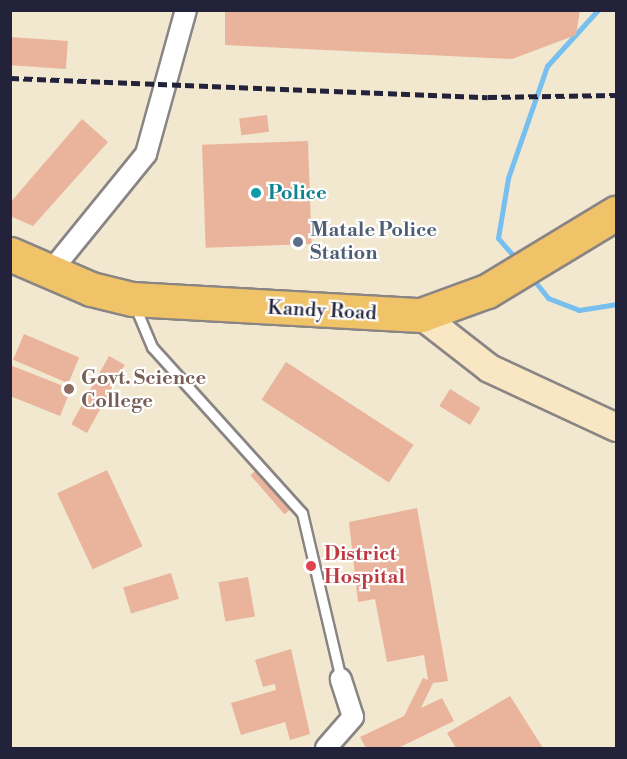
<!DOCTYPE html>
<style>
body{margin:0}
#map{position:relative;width:627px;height:759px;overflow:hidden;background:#f1e8cf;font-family:"Libre Bodoni",serif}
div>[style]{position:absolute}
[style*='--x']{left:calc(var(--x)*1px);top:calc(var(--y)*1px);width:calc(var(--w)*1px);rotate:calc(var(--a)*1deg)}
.stream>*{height:5px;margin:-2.5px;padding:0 2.5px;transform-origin:2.5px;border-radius:2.5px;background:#76bfef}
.building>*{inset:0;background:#e9b49b;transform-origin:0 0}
.roads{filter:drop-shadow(2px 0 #8a8585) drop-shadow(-2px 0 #8a8585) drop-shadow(0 2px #8a8585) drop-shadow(0 -2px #8a8585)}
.lane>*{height:9px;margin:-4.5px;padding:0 4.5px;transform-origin:4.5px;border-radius:4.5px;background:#fff}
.street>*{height:20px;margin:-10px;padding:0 10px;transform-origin:10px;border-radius:10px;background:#fff}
.secondary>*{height:27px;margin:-13.5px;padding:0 13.5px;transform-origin:13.5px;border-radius:13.5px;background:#f9e7c3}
.highway>*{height:33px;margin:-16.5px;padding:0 16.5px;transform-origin:16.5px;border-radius:16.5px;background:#f0c369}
.rail>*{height:4.5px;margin-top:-2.25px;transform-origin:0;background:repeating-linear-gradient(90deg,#22223b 0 9px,transparent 0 13.5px)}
.dots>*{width:16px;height:16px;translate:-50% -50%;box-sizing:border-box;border:3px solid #fff;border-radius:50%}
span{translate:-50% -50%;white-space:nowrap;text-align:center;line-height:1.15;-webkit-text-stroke:4.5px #fff;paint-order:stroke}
.culture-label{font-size:20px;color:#0d838f;font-weight:700}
.left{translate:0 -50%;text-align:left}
.service-label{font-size:20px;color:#4e5e75;font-weight:700}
.street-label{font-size:20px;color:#22223b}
.education-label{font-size:20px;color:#785e54;font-weight:700}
.health-label{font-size:20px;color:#be3a42;font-weight:700}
.frame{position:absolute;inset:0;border:12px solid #22223b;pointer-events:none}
</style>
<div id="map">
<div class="stream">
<div style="--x:518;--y:261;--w:30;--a:-131"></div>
<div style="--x:498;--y:238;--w:61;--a:-80.5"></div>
<div style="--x:508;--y:178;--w:119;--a:-70.8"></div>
<div style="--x:547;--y:66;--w:76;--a:-47.7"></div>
<div style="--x:532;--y:278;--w:26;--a:51"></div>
<div style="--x:548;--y:298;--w:33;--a:21"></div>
<div style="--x:579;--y:310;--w:37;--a:-9"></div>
</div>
<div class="building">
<div style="clip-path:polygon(225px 10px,580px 10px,576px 35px,512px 59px,225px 45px)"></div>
<div style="left:10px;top:37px;width:58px;height:28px;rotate:4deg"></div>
<div style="left:267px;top:115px;width:17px;height:28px;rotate:83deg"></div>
<div style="clip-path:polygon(82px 119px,108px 142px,33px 226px,10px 216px,10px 203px)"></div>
<div style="left:308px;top:141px;width:103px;height:106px;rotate:88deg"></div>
<div style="left:24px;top:334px;width:60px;height:28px;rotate:23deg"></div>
<div style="left:109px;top:356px;width:18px;height:78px;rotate:29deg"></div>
<div style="left:286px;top:362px;width:152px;height:45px;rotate:33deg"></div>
<div style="clip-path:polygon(10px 365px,71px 389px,60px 416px,10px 396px)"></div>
<div style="left:450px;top:389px;width:36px;height:20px;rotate:32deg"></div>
<div style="left:261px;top:466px;width:52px;height:14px;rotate:49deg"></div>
<div style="left:107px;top:470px;width:84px;height:55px;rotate:65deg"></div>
<div style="clip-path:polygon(417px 508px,448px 681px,433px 683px,421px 708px,442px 698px,454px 721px,398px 748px,366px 748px,360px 737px,404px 716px,423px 678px,428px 680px,424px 655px,387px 662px,375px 599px,358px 602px,349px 522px)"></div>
<div style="left:171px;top:573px;width:27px;height:50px;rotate:73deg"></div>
<div style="left:248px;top:577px;width:40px;height:30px;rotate:80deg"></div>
<div style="clip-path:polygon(291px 649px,310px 734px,290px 740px,285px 722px,241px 735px,231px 703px,276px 690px,275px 684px,263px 687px,255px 660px)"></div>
<div style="clip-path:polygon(510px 696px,543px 748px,456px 748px,447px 733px)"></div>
</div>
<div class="roads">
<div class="lane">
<div style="--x:134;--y:304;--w:47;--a:67.3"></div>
<div style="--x:152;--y:347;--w:224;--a:47.9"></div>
<div style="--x:302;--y:513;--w:171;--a:76.8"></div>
</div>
<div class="street">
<div style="--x:51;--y:271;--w:151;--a:-50.9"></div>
<div style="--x:146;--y:154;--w:149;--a:-74.5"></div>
<div style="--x:326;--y:748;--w:41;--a:-48.9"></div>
<div style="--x:353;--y:717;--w:40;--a:-108"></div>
</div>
<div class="secondary">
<div style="--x:421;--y:315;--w:86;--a:37.9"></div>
<div style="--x:489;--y:368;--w:140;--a:24.9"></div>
</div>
<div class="highway">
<div style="--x:10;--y:254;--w:88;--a:23.4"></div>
<div style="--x:91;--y:289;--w:42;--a:13.7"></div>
<div style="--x:132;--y:299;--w:289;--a:3.2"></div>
<div style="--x:421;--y:315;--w:70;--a:-20"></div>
<div style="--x:487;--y:291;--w:151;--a:-31.2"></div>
</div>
</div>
<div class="rail">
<div style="--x:10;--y:78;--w:478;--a:2.3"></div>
<div style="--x:488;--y:97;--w:128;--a:-0.9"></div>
</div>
<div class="dots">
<div style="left:256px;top:193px;background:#0f9aa8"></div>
<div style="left:298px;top:242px;background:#5c6f8a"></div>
<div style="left:69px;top:389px;background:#8d6e63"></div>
<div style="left:311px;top:566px;background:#e0444e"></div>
</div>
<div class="culture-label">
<span class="left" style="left:268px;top:193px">Police</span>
</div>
<div class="service-label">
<span class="left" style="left:310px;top:242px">Matale Police<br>Station</span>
</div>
<div class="street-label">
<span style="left:322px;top:311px;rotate:3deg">Kandy Road</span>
</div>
<div class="education-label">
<span class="left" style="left:81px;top:390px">Govt. Science<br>College</span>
</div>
<div class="health-label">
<span class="left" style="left:324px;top:566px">District<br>Hospital</span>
</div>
<div class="frame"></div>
</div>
